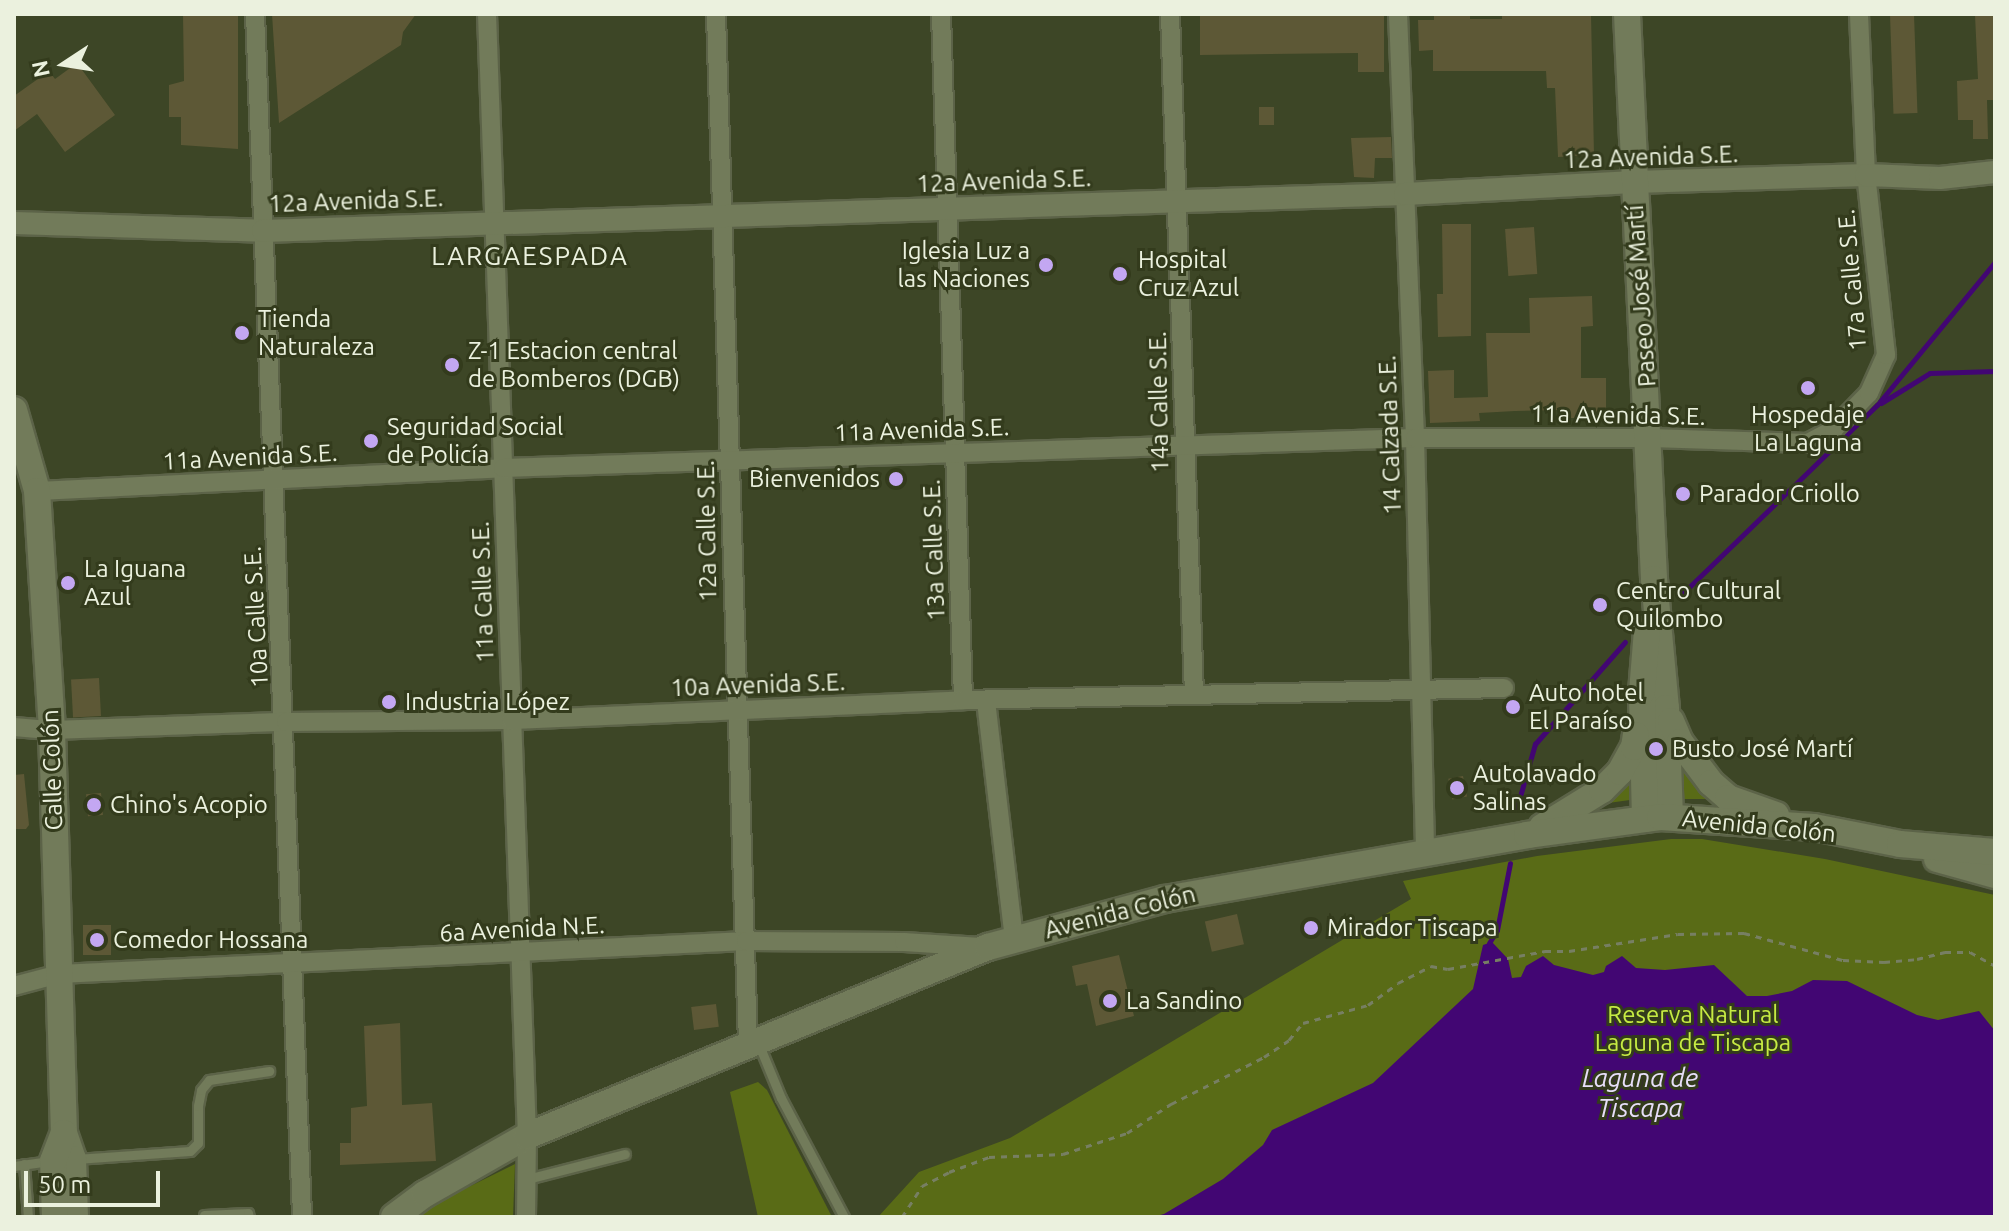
<!DOCTYPE html>
<meta charset="utf-8">
<style>
body{margin:0}
#map{position:relative;width:2009px;height:1231px;overflow:hidden;background:#3d4626;font-family:Ubuntu,sans-serif}
div>[style]{position:absolute}
[style*='--x']{left:calc(var(--x)*1px);top:calc(var(--y)*1px);width:calc(var(--w)*1px);rotate:calc(var(--a)*1deg)}
.green>*{inset:0;background:#596b16}
.water>*{inset:0;background:#420673}
.stream>*{height:5px;margin:-2.5px;padding:0 2.5px;transform-origin:2.5px;border-radius:2.5px;background:#420673}
.building>*{inset:0;background:#5d5836;transform-origin:0 0}
.path>*{height:3px;margin-top:-1.5px;transform-origin:0;background:repeating-linear-gradient(90deg,#777f63 0 6px,transparent 0 12px)}
.roads{filter:drop-shadow(2px 0 #5c6348) drop-shadow(-2px 0 #5c6348) drop-shadow(0 2px #5c6348) drop-shadow(0 -2px #5c6348)}
.service>*{height:9px;margin:-4.5px;padding:0 4.5px;transform-origin:4.5px;border-radius:4.5px;background:#727b5a}
.minor>*{height:18px;margin:-9px;padding:0 9px;transform-origin:9px;border-radius:9px;background:#727b5a}
.tertiary>*{height:22px;margin:-11px;padding:0 11px;transform-origin:11px;border-radius:11px;background:#727b5a}
.secondary>*{height:26px;margin:-13px;padding:0 13px;transform-origin:13px;border-radius:13px;background:#727b5a}
.dots>*{width:22px;height:22px;translate:-50% -50%;box-sizing:border-box;border:4px solid #333b1c;border-radius:50%}
span{translate:-50% -50%;white-space:nowrap;text-align:center;line-height:1.15;-webkit-text-stroke:6px #333b1c;paint-order:stroke}
.street-label{font-size:24px;color:#ebf1de}
.poi-label{font-size:24px;color:#ebf1de}
.right{translate:-100% -50%;text-align:right}
.left{translate:0 -50%;text-align:left}
.park-label{font-size:24px;color:#c6eb43}
.neighbourhood-label{font-size:26px;color:#ebf1de;letter-spacing:2px}
.water-label{font-size:26px;color:#e7def9;font-style:italic}
.frame{position:absolute;inset:0;border:16px solid #ebf1de;pointer-events:none}
.north{position:absolute;left:24px;top:24px;width:80px;height:80px;-webkit-text-stroke:6px #333b1c;paint-order:stroke;rotate:258deg;font-size:22px;font-weight:700;line-height:32px;text-align:center;color:#ebf1de}
.north::after{content:'';display:block;margin:auto;width:28px;height:36px;background:#ebf1de;clip-path:polygon(50% 0,100% 100%,50% 72%,0 100%)}
.scale{position:absolute;left:24px;top:1171px;width:136px;height:36px;box-sizing:border-box;border:4px solid #ebf1de;border-top:0;padding-left:10px;font-size:24px;line-height:28px;white-space:nowrap;color:#ebf1de;-webkit-text-stroke:6px #333b1c;paint-order:stroke}
</style>
<div id="map">
<div class="green">
<div style="clip-path:polygon(1677px 743px,1722px 799px,1679px 799px)"></div>
<div style="clip-path:polygon(1636px 762px,1637px 799px,1594px 805px)"></div>
<div style="clip-path:polygon(1671px 839px,1702px 839px,1825px 859px,1995px 895px,1995px 1217px,878px 1217px,919px 1172px,1010px 1138px,1411px 899px,1403px 881px,1537px 856px)"></div>
<div style="clip-path:polygon(758px 1082px,767px 1090px,832px 1217px,758px 1217px,730px 1092px)"></div>
<div style="clip-path:polygon(515px 1164px,513px 1217px,414px 1217px,432px 1205px)"></div>
</div>
<div class="water">
<div style="clip-path:polygon(1492px 942px,1508px 959px,1512px 978px,1521px 977px,1526px 966px,1543px 956px,1554px 965px,1593px 975px,1604px 972px,1606px 966px,1622px 956px,1636px 968px,1665px 970px,1714px 965px,1747px 996px,1767px 996px,1792px 991px,1813px 980px,1847px 981px,1917px 1015px,1938px 1020px,1979px 1011px,1995px 1031px,1995px 1217px,1153px 1217px,1164px 1214px,1223px 1179px,1263px 1145px,1272px 1130px,1373px 1083px,1473px 989px,1483px 945px)"></div>
</div>
<div class="stream">
<div style="--x:1881;--y:403;--w:57;--a:-31.5"></div>
<div style="--x:1930;--y:373;--w:65;--a:-1.8"></div>
<div style="--x:1684;--y:592;--w:269;--a:-44.1"></div>
<div style="--x:1877;--y:405;--w:185;--a:-50.5"></div>
<div style="--x:1517;--y:807;--w:66;--a:-74.1"></div>
<div style="--x:1535;--y:744;--w:136;--a:-48.6"></div>
<div style="--x:1489;--y:943;--w:15;--a:-58"></div>
<div style="--x:1497;--y:930;--w:68;--a:-79"></div>
</div>
<div class="building">
<div style="clip-path:polygon(183px 14px,238px 14px,238px 149px,181px 145px,181px 117px,169px 117px,169px 85px,184px 81px)"></div>
<div style="clip-path:polygon(272px 14px,416px 14px,403px 32px,401px 45px,279px 123px)"></div>
<div style="clip-path:polygon(1200px 14px,1384px 14px,1384px 72px,1358px 72px,1358px 53px,1200px 55px)"></div>
<div style="clip-path:polygon(1434px 14px,1470px 14px,1470px 19px,1502px 19px,1502px 14px,1591px 14px,1594px 155px,1558px 157px,1555px 88px,1547px 88px,1546px 71px,1433px 71px,1433px 50px,1419px 51px,1418px 20px,1434px 20px)"></div>
<div style="left:1914px;top:14px;width:99px;height:24px;rotate:88deg"></div>
<div style="clip-path:polygon(1995px 14px,1995px 100px,1987px 100px,1988px 139px,1973px 139px,1973px 120px,1958px 120px,1957px 81px,1978px 79px,1975px 15px)"></div>
<div style="clip-path:polygon(77px 63px,115px 115px,65px 152px,37px 114px,14px 131px,14px 96px,49px 71px,55px 79px)"></div>
<div style="left:1259px;top:107px;width:15px;height:18px"></div>
<div style="clip-path:polygon(1391px 137px,1392px 158px,1375px 158px,1374px 178px,1354px 177px,1351px 138px)"></div>
<div style="clip-path:polygon(1442px 224px,1471px 224px,1471px 336px,1438px 337px,1437px 294px,1443px 294px)"></div>
<div style="left:1534px;top:227px;width:47px;height:29px;rotate:86deg"></div>
<div style="clip-path:polygon(1592px 296px,1593px 326px,1581px 327px,1581px 378px,1606px 378px,1606px 418px,1559px 418px,1559px 410px,1515px 411px,1479px 413px,1480px 421px,1430px 423px,1428px 371px,1454px 370px,1454px 398px,1488px 397px,1486px 333px,1530px 333px,1529px 298px)"></div>
<div style="left:99px;top:678px;width:38px;height:28px;rotate:87deg"></div>
<div style="clip-path:polygon(24px 774px,29px 825px,26px 829px,14px 829px,14px 775px)"></div>
<div style="left:1463px;top:776px;width:21px;height:15px;rotate:79deg"></div>
<div style="left:101px;top:793px;width:22px;height:15px;rotate:85deg"></div>
<div style="left:1237px;top:914px;width:31px;height:33px;rotate:77deg"></div>
<div style="left:111px;top:925px;width:30px;height:28px;rotate:90deg"></div>
<div style="clip-path:polygon(1119px 955px,1134px 1016px,1096px 1026px,1087px 984px,1076px 986px,1072px 966px)"></div>
<div style="left:716px;top:1004px;width:23px;height:25px;rotate:83deg"></div>
<div style="clip-path:polygon(400px 1023px,402px 1105px,432px 1103px,436px 1161px,340px 1165px,340px 1143px,351px 1143px,351px 1108px,367px 1106px,364px 1026px)"></div>
</div>
<div class="path">
<div style="--x:902;--y:1217;--w:37;--a:-57"></div>
<div style="--x:922;--y:1186;--w:30;--a:-27"></div>
<div style="--x:949;--y:1172;--w:43;--a:-20.6"></div>
<div style="--x:989;--y:1157;--w:74;--a:-2.3"></div>
<div style="--x:1063;--y:1154;--w:67;--a:-18.2"></div>
<div style="--x:1127;--y:1133;--w:53;--a:-33.4"></div>
<div style="--x:1171;--y:1104;--w:104;--a:-26.8"></div>
<div style="--x:1264;--y:1057;--w:30;--a:-34"></div>
<div style="--x:1289;--y:1040;--w:22;--a:-51"></div>
<div style="--x:1303;--y:1023;--w:67;--a:-15.5"></div>
<div style="--x:1368;--y:1005;--w:37;--a:-36"></div>
<div style="--x:1398;--y:983;--w:37;--a:-27"></div>
<div style="--x:1431;--y:966;--w:17;--a:10"></div>
<div style="--x:1448;--y:969;--w:99;--a:-10.5"></div>
<div style="--x:1545;--y:951;--w:24;--a:0"></div>
<div style="--x:1569;--y:951;--w:110;--a:-8.9"></div>
<div style="--x:1678;--y:934;--w:66;--a:-0.9"></div>
<div style="--x:1744;--y:933;--w:103;--a:15.3"></div>
<div style="--x:1843;--y:960;--w:41;--a:2.8"></div>
<div style="--x:1884;--y:962;--w:33;--a:-5"></div>
<div style="--x:1917;--y:959;--w:29;--a:-14"></div>
<div style="--x:1945;--y:952;--w:25;--a:0"></div>
<div style="--x:1970;--y:952;--w:29;--a:29"></div>
</div>
<div class="roads">
<div class="service">
<div style="--x:759;--y:1045;--w:57;--a:67.5"></div>
<div style="--x:781;--y:1098;--w:135;--a:62.1"></div>
<div style="--x:76;--y:1159;--w:114;--a:-4"></div>
<div style="--x:190;--y:1151;--w:11;--a:-45"></div>
<div style="--x:198;--y:1143;--w:37;--a:-90"></div>
<div style="--x:198;--y:1106;--w:16;--a:-79"></div>
<div style="--x:201;--y:1090;--w:13;--a:-51"></div>
<div style="--x:209;--y:1080;--w:61;--a:-8.5"></div>
<div style="--x:24;--y:1164;--w:53;--a:85.7"></div>
<div style="--x:14;--y:1166;--w:36;--a:-8"></div>
<div style="--x:527;--y:1179;--w:101;--a:-14.3"></div>
<div style="--x:204;--y:1215;--w:44;--a:-2.6"></div>
<div style="--x:248;--y:1213;--w:4;--a:76"></div>
</div>
<div class="minor">
<div style="--x:255;--y:14;--w:1204;--a:87.76"></div>
<div style="--x:487;--y:14;--w:1123;--a:87.96"></div>
<div style="--x:527;--y:1136;--w:81;--a:90.7"></div>
<div style="--x:716;--y:14;--w:1032;--a:88.22"></div>
<div style="--x:941;--y:14;--w:686;--a:88.16"></div>
<div style="--x:1170;--y:14;--w:679;--a:87.98"></div>
<div style="--x:1398;--y:14;--w:424;--a:87.7"></div>
<div style="--x:1415;--y:438;--w:416;--a:88.6"></div>
<div style="--x:37;--y:491;--w:467;--a:-2.8"></div>
<div style="--x:503;--y:468;--w:912;--a:-1.88"></div>
<div style="--x:1415;--y:438;--w:235;--a:0"></div>
<div style="--x:1650;--y:438;--w:158;--a:1.8"></div>
<div style="--x:1808;--y:443;--w:30;--a:-28"></div>
<div style="--x:1834;--y:429;--w:50;--a:-45.8"></div>
<div style="--x:1869;--y:393;--w:42;--a:-65.9"></div>
<div style="--x:1886;--y:355;--w:181;--a:-96.3"></div>
<div style="--x:1866;--y:175;--w:161;--a:-92.5"></div>
<div style="--x:986;--y:701;--w:239;--a:83.3"></div>
<div style="--x:14;--y:727;--w:38;--a:5"></div>
<div style="--x:52;--y:730;--w:234;--a:-2"></div>
<div style="--x:286;--y:722;--w:225;--a:-0.5"></div>
<div style="--x:511;--y:720;--w:452;--a:-2.5"></div>
<div style="--x:963;--y:700;--w:541;--a:-1.27"></div>
<div style="--x:14;--y:986;--w:47;--a:-14.9"></div>
<div style="--x:59;--y:974;--w:688;--a:-2.75"></div>
<div style="--x:746;--y:941;--w:158;--a:0.4"></div>
<div style="--x:904;--y:942;--w:77;--a:3.7"></div>
</div>
<div class="tertiary">
<div style="--x:14;--y:223;--w:249;--a:1.8"></div>
<div style="--x:263;--y:231;--w:1143;--a:-1.86"></div>
<div style="--x:1405;--y:194;--w:229;--a:-3"></div>
<div style="--x:1634;--y:182;--w:232;--a:-1.7"></div>
<div style="--x:1866;--y:175;--w:74;--a:2.3"></div>
<div style="--x:1940;--y:178;--w:55;--a:-6.2"></div>
</div>
<div class="secondary">
<div style="--x:1627;--y:14;--w:566;--a:87.26"></div>
<div style="--x:1654;--y:579;--w:130;--a:84.7"></div>
<div style="--x:1666;--y:708;--w:109;--a:87.9"></div>
<div style="--x:14;--y:410;--w:84;--a:74.1"></div>
<div style="--x:37;--y:491;--w:239;--a:86.4"></div>
<div style="--x:52;--y:730;--w:403;--a:88.3"></div>
<div style="--x:64;--y:1133;--w:28;--a:71"></div>
<div style="--x:73;--y:1159;--w:58;--a:88"></div>
<div style="--x:1671;--y:721;--w:23;--a:67"></div>
<div style="--x:1680;--y:742;--w:51;--a:52.9"></div>
<div style="--x:1711;--y:783;--w:23;--a:41"></div>
<div style="--x:1728;--y:798;--w:51;--a:19.5"></div>
<div style="--x:1645;--y:819;--w:127;--a:-91.4"></div>
<div style="--x:1642;--y:692;--w:62;--a:-85.4"></div>
<div style="--x:1542;--y:827;--w:70;--a:-31.7"></div>
<div style="--x:1602;--y:790;--w:25;--a:-45"></div>
<div style="--x:1620;--y:772;--w:29;--a:-61"></div>
<div style="--x:1634;--y:747;--w:12;--a:-81"></div>
<div style="--x:1937;--y:859;--w:60;--a:15.4"></div>
<div style="--x:55;--y:1217;--w:56;--a:-92"></div>
<div style="--x:53;--y:1161;--w:30;--a:-69"></div>
<div style="--x:394;--y:1217;--w:39;--a:-37"></div>
<div style="--x:425;--y:1194;--w:117;--a:-29.6"></div>
<div style="--x:527;--y:1136;--w:498;--a:-22.3"></div>
<div style="--x:988;--y:947;--w:183;--a:-15.2"></div>
<div style="--x:1165;--y:899;--w:368;--a:-10"></div>
<div style="--x:1527;--y:835;--w:134;--a:-7.7"></div>
<div style="--x:1660;--y:817;--w:154;--a:3.7"></div>
<div style="--x:1814;--y:827;--w:88;--a:11.2"></div>
<div style="--x:1900;--y:844;--w:95;--a:4.8"></div>
</div>
</div>
<div class="dots">
<div style="left:1046px;top:265px;background:#c3a7f2"></div>
<div style="left:1120px;top:274px;background:#c3a7f2"></div>
<div style="left:242px;top:333px;background:#c3a7f2"></div>
<div style="left:452px;top:365px;background:#c3a7f2"></div>
<div style="left:1808px;top:388px;background:#c3a7f2"></div>
<div style="left:371px;top:441px;background:#c3a7f2"></div>
<div style="left:896px;top:479px;background:#c3a7f2"></div>
<div style="left:1683px;top:494px;background:#c3a7f2"></div>
<div style="left:68px;top:583px;background:#c3a7f2"></div>
<div style="left:1600px;top:605px;background:#c3a7f2"></div>
<div style="left:389px;top:702px;background:#c3a7f2"></div>
<div style="left:1513px;top:707px;background:#c3a7f2"></div>
<div style="left:1656px;top:749px;background:#c3a7f2"></div>
<div style="left:1457px;top:788px;background:#c3a7f2"></div>
<div style="left:94px;top:805px;background:#c3a7f2"></div>
<div style="left:1311px;top:928px;background:#c3a7f2"></div>
<div style="left:97px;top:940px;background:#c3a7f2"></div>
<div style="left:1110px;top:1001px;background:#c3a7f2"></div>
</div>
<div class="street-label">
<span style="left:1651px;top:157px;rotate:-2deg">12a Avenida S.E.</span>
<span style="left:1004px;top:181px;rotate:-2deg">12a Avenida S.E.</span>
<span style="left:356px;top:201px;rotate:-2deg">12a Avenida S.E.</span>
<span style="left:1852px;top:280px;rotate:-95deg">17a Calle S.E.</span>
<span style="left:1641px;top:296px;rotate:-94deg">Paseo José Martí</span>
<span style="left:1159px;top:402px;rotate:-91deg">14a Calle S.E.</span>
<span style="left:1618px;top:415px;rotate:1deg">11a Avenida S.E.</span>
<span style="left:922px;top:430px;rotate:-2deg">11a Avenida S.E.</span>
<span style="left:1390px;top:435px;rotate:-92deg">14 Calzada S.E.</span>
<span style="left:250px;top:457px;rotate:-3deg">11a Avenida S.E.</span>
<span style="left:707px;top:531px;rotate:-91deg">12a Calle S.E.</span>
<span style="left:934px;top:550px;rotate:-92deg">13a Calle S.E.</span>
<span style="left:483px;top:592px;rotate:-92deg">11a Calle S.E.</span>
<span style="left:256px;top:617px;rotate:-93deg">10a Calle S.E.</span>
<span style="left:758px;top:685px;rotate:-2deg">10a Avenida S.E.</span>
<span style="left:52px;top:770px;rotate:-92deg">Calle Colón</span>
<span style="left:1759px;top:826px;rotate:6deg">Avenida Colón</span>
<span style="left:1120px;top:912px;rotate:-14deg">Avenida Colón</span>
<span style="left:522px;top:929px;rotate:-3deg">6a Avenida N.E.</span>
</div>
<div class="poi-label">
<span class="right" style="left:1030px;top:265px">Iglesia Luz a<br>las Naciones</span>
<span class="left" style="left:1138px;top:274px">Hospital<br>Cruz Azul</span>
<span class="left" style="left:258px;top:333px">Tienda<br>Naturaleza</span>
<span class="left" style="left:468px;top:365px">Z-1 Estacion central<br>de Bomberos (DGB)</span>
<span style="left:1808px;top:429px">Hospedaje<br>La Laguna</span>
<span class="left" style="left:387px;top:441px">Seguridad Social<br>de Policía</span>
<span class="right" style="left:880px;top:479px">Bienvenidos</span>
<span class="left" style="left:1699px;top:494px">Parador Criollo</span>
<span class="left" style="left:84px;top:583px">La Iguana<br>Azul</span>
<span class="left" style="left:1616px;top:605px">Centro Cultural<br>Quilombo</span>
<span class="left" style="left:1529px;top:707px">Auto hotel<br>El Paraíso</span>
<span class="left" style="left:405px;top:702px">Industria López</span>
<span class="left" style="left:1672px;top:749px">Busto José Martí</span>
<span class="left" style="left:1473px;top:788px">Autolavado<br>Salinas</span>
<span class="left" style="left:110px;top:805px">Chino's Acopio</span>
<span class="left" style="left:1327px;top:928px">Mirador Tiscapa</span>
<span class="left" style="left:113px;top:940px">Comedor Hossana</span>
<span class="left" style="left:1126px;top:1001px">La Sandino</span>
</div>
<div class="park-label">
<span style="left:1693px;top:1029px">Reserva Natural<br>Laguna de Tiscapa</span>
</div>
<div class="neighbourhood-label">
<span style="left:530px;top:256px">LARGAESPADA</span>
</div>
<div class="water-label">
<span style="left:1640px;top:1093px">Laguna de<br>Tiscapa</span>
</div>
<div class="frame"></div>
<div class="north">N</div>
<div class="scale">50 m</div>
</div>
